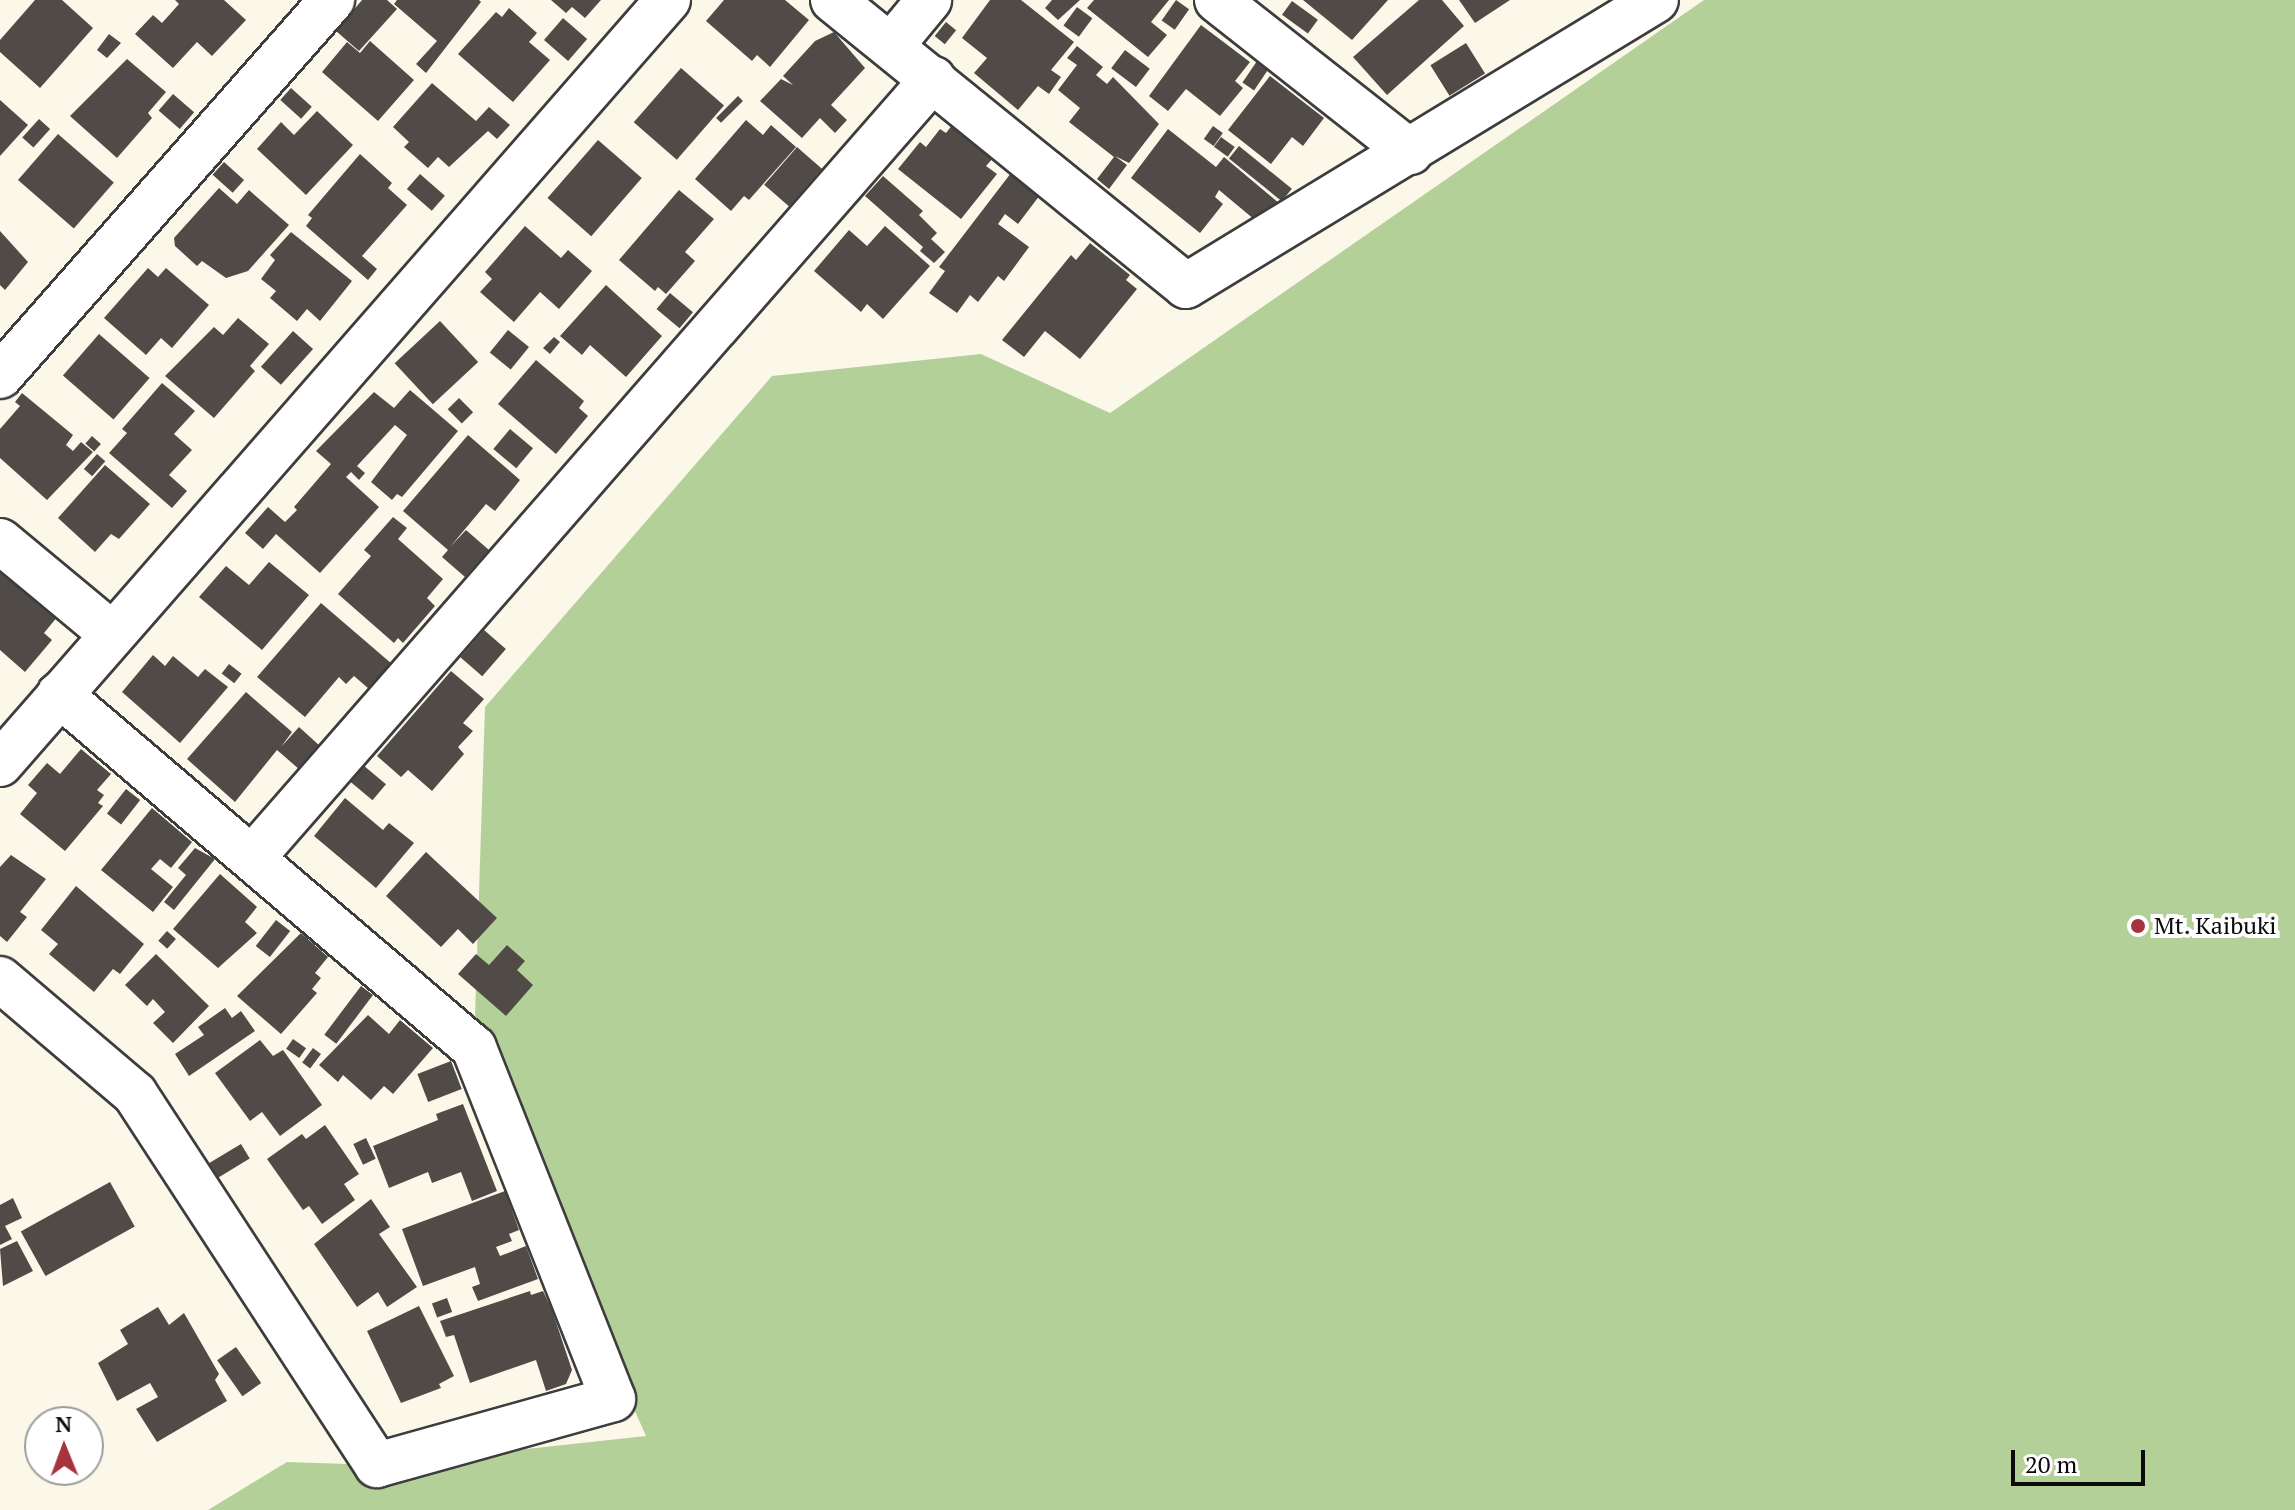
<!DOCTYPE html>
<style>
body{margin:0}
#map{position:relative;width:2295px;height:1510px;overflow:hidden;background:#fcf8e9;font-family:"PT Serif",serif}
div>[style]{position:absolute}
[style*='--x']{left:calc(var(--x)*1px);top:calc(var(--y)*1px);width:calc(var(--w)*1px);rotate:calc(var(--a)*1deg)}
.forest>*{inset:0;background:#b4d099}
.building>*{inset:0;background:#514b47;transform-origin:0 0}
.roads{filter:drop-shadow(2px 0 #3d3d3d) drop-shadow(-2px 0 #3d3d3d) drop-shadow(0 2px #3d3d3d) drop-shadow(0 -2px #3d3d3d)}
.street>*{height:44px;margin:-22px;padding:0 22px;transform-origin:22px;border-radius:22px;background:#fff}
.dots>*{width:22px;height:22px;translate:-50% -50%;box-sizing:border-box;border:4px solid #fff;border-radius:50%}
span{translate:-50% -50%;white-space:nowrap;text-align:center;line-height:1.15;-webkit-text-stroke:8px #fff;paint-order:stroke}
.poi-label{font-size:24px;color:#0a0a0a}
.left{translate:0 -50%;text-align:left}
.north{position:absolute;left:24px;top:1406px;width:80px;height:80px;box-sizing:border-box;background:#fff;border:2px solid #9d9d9d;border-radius:50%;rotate:359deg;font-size:22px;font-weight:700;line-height:32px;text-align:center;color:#0a0a0a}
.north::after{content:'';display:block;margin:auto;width:28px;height:36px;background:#a7343d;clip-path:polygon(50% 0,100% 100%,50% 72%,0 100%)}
.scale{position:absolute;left:2011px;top:1450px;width:134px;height:36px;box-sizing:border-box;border:4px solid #0a0a0a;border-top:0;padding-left:10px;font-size:24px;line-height:28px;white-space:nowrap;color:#0a0a0a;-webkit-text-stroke:6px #fff;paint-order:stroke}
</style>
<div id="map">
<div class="forest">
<div style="clip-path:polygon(1704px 0,2295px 0,2295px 1510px,208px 1510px,287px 1462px,377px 1465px,646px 1436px,474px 1048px,485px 707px,772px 376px,981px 354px,1110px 413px)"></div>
</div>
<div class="building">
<div style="clip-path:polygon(35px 0,62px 0,93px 28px,40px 88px,0 52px,0 40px)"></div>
<div style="clip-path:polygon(175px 0,224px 0,246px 20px,212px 56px,197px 42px,173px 68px,135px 34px,153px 15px,162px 23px,179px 4px)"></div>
<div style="clip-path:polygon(362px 0,387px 0,397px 9px,359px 51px,336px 31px)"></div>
<div style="clip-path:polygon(397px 0,479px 0,481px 2px,426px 73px,416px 64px,437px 41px,394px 4px)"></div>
<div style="clip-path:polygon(551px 0,601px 0,585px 18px,572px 7px,566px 13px)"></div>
<div style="clip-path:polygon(724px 0,785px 0,809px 20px,770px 67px,757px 55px,752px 61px,706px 21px)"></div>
<div style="clip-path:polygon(990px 0,1021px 0,1074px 42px,1051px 70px,1061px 77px,1049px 94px,1038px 86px,1018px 110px,974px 73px,987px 58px,962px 38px)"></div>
<div style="clip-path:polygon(1052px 0,1080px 0,1058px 20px,1045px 8px)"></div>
<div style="clip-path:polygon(1094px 0,1169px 0,1151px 22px,1167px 35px,1148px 57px,1087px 8px)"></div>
<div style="left:1176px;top:0;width:16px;height:25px;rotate:35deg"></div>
<div style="clip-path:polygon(1303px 0,1388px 0,1352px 40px)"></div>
<div style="clip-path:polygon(1419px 0,1442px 0,1464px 26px,1387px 95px,1353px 57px)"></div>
<div style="clip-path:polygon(1459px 0,1510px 0,1475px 23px)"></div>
<div style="left:1292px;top:1px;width:32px;height:17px;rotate:36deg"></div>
<div style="left:1077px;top:7px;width:19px;height:23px;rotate:36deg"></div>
<div style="clip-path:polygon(509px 8px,537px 33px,529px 42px,550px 60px,513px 102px,458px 54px,496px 12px,502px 17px)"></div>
<div style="left:563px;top:18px;width:32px;height:29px;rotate:41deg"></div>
<div style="left:946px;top:22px;width:13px;height:18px;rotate:39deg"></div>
<div style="clip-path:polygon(1201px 25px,1250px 62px,1235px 81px,1243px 88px,1220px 116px,1186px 89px,1168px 111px,1149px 96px)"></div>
<div style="clip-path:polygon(834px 32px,865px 68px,831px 105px,847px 120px,835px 133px,820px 118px,802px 138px,760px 101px,781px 79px,793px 85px,783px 76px,815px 41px)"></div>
<div style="clip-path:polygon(109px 34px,121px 43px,107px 58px,97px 50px)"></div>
<div style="clip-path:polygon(370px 41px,414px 80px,378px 121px,322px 72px,347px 42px,360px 53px)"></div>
<div style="left:1466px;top:43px;width:36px;height:42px;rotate:58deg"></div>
<div style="clip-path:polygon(1077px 46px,1103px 67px,1096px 75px,1107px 84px,1113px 77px,1159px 124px,1129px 163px,1115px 156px,1127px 165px,1109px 189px,1097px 179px,1114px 157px,1069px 122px,1080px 108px,1058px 90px,1077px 65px,1067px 58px)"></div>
<div style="left:1125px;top:50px;width:31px;height:23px;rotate:37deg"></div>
<div style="clip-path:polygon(127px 59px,166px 92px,148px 113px,152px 118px,117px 158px,70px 116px)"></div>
<div style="left:1257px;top:61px;width:14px;height:26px;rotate:34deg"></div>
<div style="left:681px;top:68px;width:57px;height:72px;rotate:41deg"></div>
<div style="clip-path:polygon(1270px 76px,1324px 118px,1303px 146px,1292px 137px,1271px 164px,1228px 130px)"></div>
<div style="clip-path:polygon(432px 83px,476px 121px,489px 107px,510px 125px,497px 139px,488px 131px,449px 167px,438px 157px,428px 168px,404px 147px,409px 142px,393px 127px)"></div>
<div style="left:291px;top:88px;width:28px;height:16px;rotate:42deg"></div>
<div style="left:173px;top:94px;width:28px;height:22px;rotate:41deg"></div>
<div style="left:738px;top:96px;width:7px;height:31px;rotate:45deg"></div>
<div style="clip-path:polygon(0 100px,28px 125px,0 156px)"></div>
<div style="clip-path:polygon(317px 111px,353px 145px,306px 195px,257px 149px,281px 122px,294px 135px)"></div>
<div style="left:39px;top:119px;width:15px;height:25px;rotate:42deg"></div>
<div style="clip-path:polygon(746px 120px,763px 135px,771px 125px,796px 147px,749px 200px,744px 196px,731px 211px,695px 179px)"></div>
<div style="clip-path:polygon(953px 124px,994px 157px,986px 166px,997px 174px,961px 219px,898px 169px,920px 142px,926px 147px,940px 129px,946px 133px)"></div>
<div style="left:1213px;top:126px;width:12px;height:16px;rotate:35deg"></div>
<div style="clip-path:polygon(1168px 129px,1216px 167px,1224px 157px,1280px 204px,1255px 220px,1219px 190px,1215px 197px,1223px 204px,1200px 233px,1131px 178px)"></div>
<div style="left:58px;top:134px;width:74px;height:61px;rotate:41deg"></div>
<div style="left:1221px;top:137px;width:17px;height:12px;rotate:36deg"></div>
<div style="left:598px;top:140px;width:58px;height:77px;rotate:41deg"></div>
<div style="left:1239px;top:146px;width:68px;height:16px;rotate:39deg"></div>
<div style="left:797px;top:147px;width:33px;height:50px;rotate:41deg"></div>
<div style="clip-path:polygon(360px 154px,392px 183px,388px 188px,407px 205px,362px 256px,377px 269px,368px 280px,306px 226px,312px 218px,308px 215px)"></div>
<div style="left:224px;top:162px;width:27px;height:17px;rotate:42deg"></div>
<div style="clip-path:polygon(1011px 173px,1040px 195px,1018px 224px,1005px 214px,998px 224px,1029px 247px,1004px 281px,998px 276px,978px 302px,970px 295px,957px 313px,929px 293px,945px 271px,939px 267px)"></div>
<div style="left:420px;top:174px;width:33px;height:20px;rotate:41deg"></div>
<div style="clip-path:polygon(883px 176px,923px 211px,919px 215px,937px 233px,931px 239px,945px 252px,934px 263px,920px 251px,923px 247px,865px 196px)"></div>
<div style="clip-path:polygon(219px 188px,237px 204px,249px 190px,289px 225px,248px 271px,226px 278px,202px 261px,197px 266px,175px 246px,174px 238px)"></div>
<div style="clip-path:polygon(679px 190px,714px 219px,685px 252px,695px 261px,666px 294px,658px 287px,655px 291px,619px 260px)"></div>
<div style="clip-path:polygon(525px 226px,561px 258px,568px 250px,592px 271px,559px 309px,540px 292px,514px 322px,480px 292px,492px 279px,485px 272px)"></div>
<div style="clip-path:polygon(885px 226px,930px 266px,883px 319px,867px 304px,861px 312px,814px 271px,849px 230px,867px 246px)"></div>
<div style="clip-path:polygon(0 231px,28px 262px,5px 290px,0 285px)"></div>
<div style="clip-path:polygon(291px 232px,352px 281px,320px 321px,307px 309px,297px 321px,270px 298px,276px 291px,261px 279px,275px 260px,270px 255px)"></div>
<div style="clip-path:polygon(1090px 243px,1130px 275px,1126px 280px,1137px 289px,1080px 359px,1045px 331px,1024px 357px,1002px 340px,1071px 255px,1076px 260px)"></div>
<div style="clip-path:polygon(148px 268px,158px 277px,166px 268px,209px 305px,172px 348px,161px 338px,146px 355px,104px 318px)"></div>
<div style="clip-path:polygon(606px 285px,662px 336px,626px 377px,590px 345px,582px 355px,560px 336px)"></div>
<div style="left:670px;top:293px;width:30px;height:21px;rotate:40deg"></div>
<div style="clip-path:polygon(238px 318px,269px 344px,250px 366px,255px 371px,214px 418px,165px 376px,214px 327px,223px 335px)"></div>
<div style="left:440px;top:321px;width:56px;height:62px;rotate:47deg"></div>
<div style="left:508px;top:330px;width:27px;height:29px;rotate:39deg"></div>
<div style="left:293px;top:331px;width:27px;height:48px;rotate:42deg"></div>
<div style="left:99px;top:334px;width:67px;height:55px;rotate:41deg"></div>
<div style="clip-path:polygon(554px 337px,560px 342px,550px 354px,543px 348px)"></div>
<div style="clip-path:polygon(536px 360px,584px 401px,579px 408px,588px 416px,556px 454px,498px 404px)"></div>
<div style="clip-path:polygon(162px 383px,195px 411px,174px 434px,192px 450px,169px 475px,187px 491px,172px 508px,109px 453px,127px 433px,122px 429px)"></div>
<div style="clip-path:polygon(410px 390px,458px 431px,402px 497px,397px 494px,392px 500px,371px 482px,407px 435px,395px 425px,357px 466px,365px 473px,359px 480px,351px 472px,346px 477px,379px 507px,320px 573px,276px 534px,263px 549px,245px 533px,268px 507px,285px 522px,297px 510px,294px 507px,331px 464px,316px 451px,374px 392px,394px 408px)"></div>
<div style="clip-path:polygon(22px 393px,73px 435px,66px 445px,73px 451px,81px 442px,93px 452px,47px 500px,0 458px,0 429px,20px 406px,15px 402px)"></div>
<div style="left:459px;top:398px;width:20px;height:16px;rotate:45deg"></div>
<div style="left:510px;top:429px;width:30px;height:26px;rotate:40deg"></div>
<div style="clip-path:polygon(468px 435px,520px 480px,495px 511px,486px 504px,450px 547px,466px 530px,489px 550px,465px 577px,442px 557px,448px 550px,403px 511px)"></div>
<div style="left:92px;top:436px;width:12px;height:10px;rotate:42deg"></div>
<div style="left:97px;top:454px;width:11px;height:20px;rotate:41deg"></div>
<div style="clip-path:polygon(105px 465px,150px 504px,119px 539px,111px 534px,95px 552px,58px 518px)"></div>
<div style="clip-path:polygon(393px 517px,407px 528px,398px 539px,443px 579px,427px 598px,435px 606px,403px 643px,398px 638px,394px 643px,338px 594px,371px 556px,364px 550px)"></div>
<div style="clip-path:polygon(269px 562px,309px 595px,262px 650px,199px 597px,226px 566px,249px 585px)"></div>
<div style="clip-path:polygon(0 568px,58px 616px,44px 633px,52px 640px,25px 672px,0 650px)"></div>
<div style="clip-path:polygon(321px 603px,392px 664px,369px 689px,354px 676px,346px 684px,339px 677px,305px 717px,257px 677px)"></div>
<div style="left:484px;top:630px;width:29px;height:36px;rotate:41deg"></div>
<div style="clip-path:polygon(153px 655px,165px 666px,173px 656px,198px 677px,205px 669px,228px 687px,180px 743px,122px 692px)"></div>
<div style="left:229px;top:664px;width:16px;height:12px;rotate:38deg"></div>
<div style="clip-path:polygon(451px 671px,484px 699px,463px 723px,473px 731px,458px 747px,464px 754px,432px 791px,408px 770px,401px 777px,377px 756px)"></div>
<div style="clip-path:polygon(246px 692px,292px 732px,281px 747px,299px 727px,320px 746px,300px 770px,277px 750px,235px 802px,187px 759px)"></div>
<div style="clip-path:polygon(81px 749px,111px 774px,97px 790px,104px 795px,98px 803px,103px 806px,65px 851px,20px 814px,37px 793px,28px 785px,47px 763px,60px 774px)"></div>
<div style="left:363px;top:765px;width:30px;height:21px;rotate:40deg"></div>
<div style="left:126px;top:789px;width:18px;height:31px;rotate:38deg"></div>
<div style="clip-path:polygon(345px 798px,383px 830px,389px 823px,414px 843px,376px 888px,314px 836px)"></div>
<div style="clip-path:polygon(152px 808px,192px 842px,171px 868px,160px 859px,151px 869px,173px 887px,153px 912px,101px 870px)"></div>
<div style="clip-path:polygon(195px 848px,215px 859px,174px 910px,164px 902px,186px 875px,178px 868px)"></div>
<div style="clip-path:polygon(426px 852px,497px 918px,473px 944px,458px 929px,441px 947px,386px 896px)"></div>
<div style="clip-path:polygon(11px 855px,46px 879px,20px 912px,27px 917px,7px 942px,0 936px,0 867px)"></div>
<div style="clip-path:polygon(220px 874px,257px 907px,245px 922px,257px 933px,218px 968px,173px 929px)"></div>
<div style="clip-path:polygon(76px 886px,144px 944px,120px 974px,113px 969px,94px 992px,49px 954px,58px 944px,41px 930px)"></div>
<div style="left:276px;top:920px;width:18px;height:33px;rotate:38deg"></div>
<div style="left:167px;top:931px;width:12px;height:13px;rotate:42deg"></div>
<div style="clip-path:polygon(301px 933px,328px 957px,315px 973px,321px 978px,312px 989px,317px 993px,281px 1034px,237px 996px)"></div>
<div style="clip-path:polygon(507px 945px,525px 961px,517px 970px,533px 985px,506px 1016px,458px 974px,476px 954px,489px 965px)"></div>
<div style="clip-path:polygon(156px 954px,209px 1006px,173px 1043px,153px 1023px,165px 1012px,153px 999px,147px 1006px,125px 985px)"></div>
<div style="left:361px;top:986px;width:15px;height:61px;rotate:37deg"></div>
<div style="clip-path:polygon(225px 1008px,232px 1018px,241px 1011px,255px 1031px,189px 1076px,175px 1054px,204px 1035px,198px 1027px)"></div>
<div style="clip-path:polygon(368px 1015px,389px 1034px,400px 1020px,433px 1048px,393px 1094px,384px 1086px,371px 1100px,343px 1075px,338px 1082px,319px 1065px)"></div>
<div style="left:293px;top:1039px;width:16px;height:12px;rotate:35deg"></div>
<div style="clip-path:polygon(260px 1040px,273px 1056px,283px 1050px,322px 1105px,280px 1136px,262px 1112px,250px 1121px,215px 1073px)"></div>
<div style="left:313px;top:1048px;width:10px;height:18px;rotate:37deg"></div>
<div style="left:451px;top:1061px;width:30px;height:36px;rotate:69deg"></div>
<div style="clip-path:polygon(463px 1104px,497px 1191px,472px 1201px,461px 1172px,432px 1183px,428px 1172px,389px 1188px,373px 1146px,438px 1120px,436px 1114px)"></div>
<div style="clip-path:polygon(325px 1125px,359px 1174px,344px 1184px,355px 1200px,322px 1224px,309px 1206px,303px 1210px,267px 1159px,302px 1134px,306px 1139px)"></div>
<div style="left:366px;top:1138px;width:23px;height:14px;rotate:65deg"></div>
<div style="left:241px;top:1144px;width:17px;height:37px;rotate:59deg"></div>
<div style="left:110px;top:1182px;width:51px;height:102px;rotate:61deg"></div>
<div style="clip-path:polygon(505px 1191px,519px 1230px,509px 1234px,512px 1241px,496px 1247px,500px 1256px,526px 1246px,538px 1279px,478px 1301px,472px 1287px,480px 1284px,475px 1267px,423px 1286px,402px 1229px)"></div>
<div style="clip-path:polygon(13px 1198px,22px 1218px,5px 1226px,12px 1239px,0 1245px,0 1205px)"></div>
<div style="clip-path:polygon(371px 1199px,390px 1227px,379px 1234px,417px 1287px,387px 1307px,378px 1292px,357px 1307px,314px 1244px)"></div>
<div style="clip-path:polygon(17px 1241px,33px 1271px,3px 1286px,0 1249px)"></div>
<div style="clip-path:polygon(530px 1291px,531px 1295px,543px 1291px,552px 1310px,572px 1370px,566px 1384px,546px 1391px,536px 1360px,470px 1383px,454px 1335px,446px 1337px,440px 1321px)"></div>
<div style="left:447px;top:1298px;width:15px;height:16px;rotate:70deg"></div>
<div style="clip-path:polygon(419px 1306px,454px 1376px,439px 1384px,441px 1388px,401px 1403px,367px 1331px)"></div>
<div style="clip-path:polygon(158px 1307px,169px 1325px,184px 1313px,219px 1374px,215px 1380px,227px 1401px,157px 1442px,136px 1409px,158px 1397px,150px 1383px,117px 1401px,98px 1363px,128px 1344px,120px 1330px)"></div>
<div style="left:236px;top:1347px;width:44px;height:23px;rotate:55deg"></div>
</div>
<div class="roads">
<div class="street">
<div style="--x:833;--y:0;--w:454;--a:39"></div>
<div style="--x:1186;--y:286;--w:550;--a:-31.32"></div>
<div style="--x:1217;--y:0;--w:246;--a:38.2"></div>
<div style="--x:891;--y:46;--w:60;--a:-50.4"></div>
<div style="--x:0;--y:376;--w:502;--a:-48.56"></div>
<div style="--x:0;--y:541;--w:144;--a:39.7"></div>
<div style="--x:0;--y:764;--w:1015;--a:-48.84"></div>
<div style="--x:252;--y:858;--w:1035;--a:-48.84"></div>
<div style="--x:0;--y:979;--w:177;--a:40.4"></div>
<div style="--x:135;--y:1094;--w:443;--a:56.9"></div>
<div style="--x:377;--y:1465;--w:245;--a:-15.6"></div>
<div style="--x:613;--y:1399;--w:378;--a:-111.6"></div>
<div style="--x:474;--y:1048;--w:545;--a:-139.54"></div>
</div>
</div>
<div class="dots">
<div style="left:2138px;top:926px;background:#a7343d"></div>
</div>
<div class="poi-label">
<span class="left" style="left:2154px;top:926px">Mt. Kaibuki</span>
</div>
<div class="north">N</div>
<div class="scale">20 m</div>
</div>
